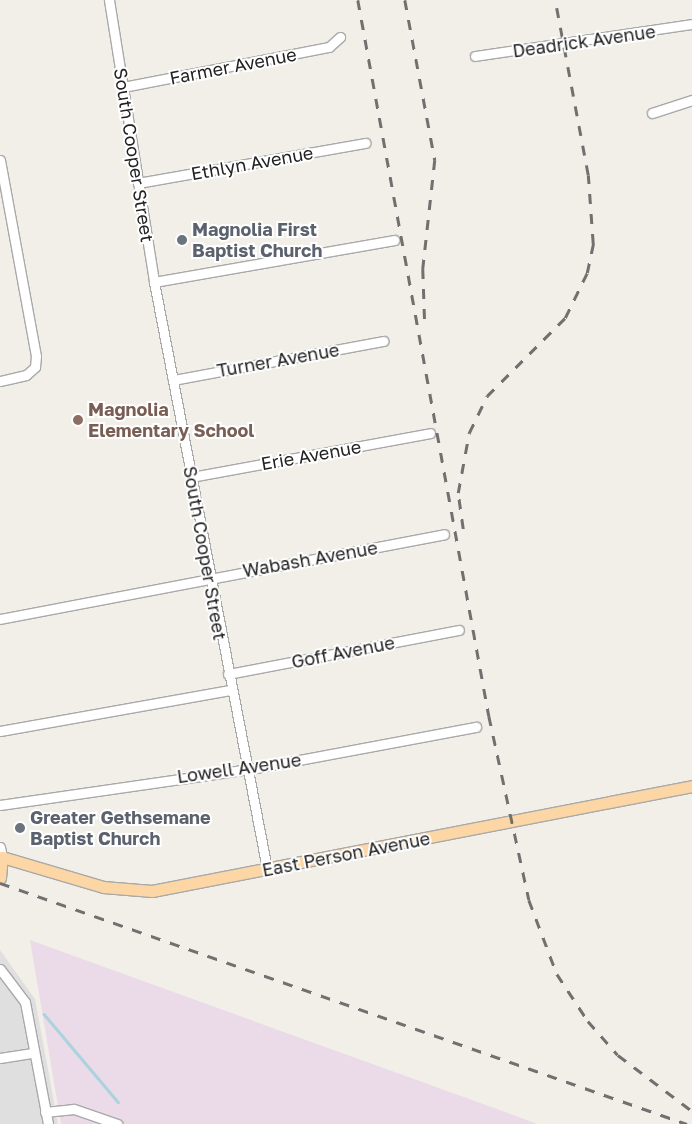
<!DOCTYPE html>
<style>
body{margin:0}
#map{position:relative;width:692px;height:1124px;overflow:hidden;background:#f2efe9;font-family:"Golos Text",sans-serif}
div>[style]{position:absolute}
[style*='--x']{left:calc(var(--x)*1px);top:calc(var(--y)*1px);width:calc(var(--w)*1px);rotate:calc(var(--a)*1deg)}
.residential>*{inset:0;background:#e0dfdf}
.industrial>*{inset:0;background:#ebdbe8}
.stream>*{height:2.5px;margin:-1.25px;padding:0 1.25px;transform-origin:1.25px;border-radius:1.25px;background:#aad3df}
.roads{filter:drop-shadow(1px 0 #a9a9a9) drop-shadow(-1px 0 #a9a9a9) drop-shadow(0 1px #a9a9a9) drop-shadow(0 -1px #a9a9a9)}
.minor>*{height:9px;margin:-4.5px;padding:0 4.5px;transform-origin:4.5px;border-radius:4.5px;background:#fff}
.major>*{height:11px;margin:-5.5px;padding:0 5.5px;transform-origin:5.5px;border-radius:5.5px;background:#fcd6a4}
.rail>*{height:2.5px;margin-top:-1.25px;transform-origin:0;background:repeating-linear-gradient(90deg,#707070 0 10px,transparent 0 20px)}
.dots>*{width:14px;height:14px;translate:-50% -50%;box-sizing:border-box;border:2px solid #fff;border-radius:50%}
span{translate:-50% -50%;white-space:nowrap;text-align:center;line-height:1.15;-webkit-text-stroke:4px #fff;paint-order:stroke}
.street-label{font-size:18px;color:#222}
.worship-label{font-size:18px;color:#5b616d;font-weight:700}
.left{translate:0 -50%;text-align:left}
.education-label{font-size:18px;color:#785e54;font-weight:700}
</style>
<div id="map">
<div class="residential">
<div style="clip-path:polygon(0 950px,35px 999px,58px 1124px,0 1124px)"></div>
</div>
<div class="industrial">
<div style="clip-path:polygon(30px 940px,538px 1124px,61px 1124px)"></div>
</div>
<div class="stream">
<div style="--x:44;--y:1014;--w:115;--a:49.9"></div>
</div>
<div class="roads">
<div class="minor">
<div style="--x:109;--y:0;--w:286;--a:80.9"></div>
<div style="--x:154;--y:282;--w:598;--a:79.1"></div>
<div style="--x:475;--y:56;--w:219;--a:-8.4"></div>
<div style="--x:123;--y:87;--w:210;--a:-11"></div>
<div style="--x:329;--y:47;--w:15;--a:-42"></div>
<div style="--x:652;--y:113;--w:42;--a:-18"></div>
<div style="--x:0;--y:160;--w:199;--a:79.6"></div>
<div style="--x:36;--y:356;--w:11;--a:95"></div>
<div style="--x:35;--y:367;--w:12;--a:138"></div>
<div style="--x:26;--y:375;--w:27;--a:167"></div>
<div style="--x:138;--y:183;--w:231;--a:-10"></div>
<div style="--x:154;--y:282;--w:244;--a:-9.9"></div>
<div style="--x:173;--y:380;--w:214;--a:-10.5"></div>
<div style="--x:191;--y:477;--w:243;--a:-10.4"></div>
<div style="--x:0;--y:619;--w:452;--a:-10.8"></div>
<div style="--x:228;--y:674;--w:235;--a:-10.8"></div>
<div style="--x:0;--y:731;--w:235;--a:-10.1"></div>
<div style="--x:0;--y:805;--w:259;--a:-8.2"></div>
<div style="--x:256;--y:768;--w:224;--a:-10.6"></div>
<div style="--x:0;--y:847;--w:10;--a:79"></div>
<div style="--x:0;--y:969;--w:41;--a:52.9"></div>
<div style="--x:25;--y:1002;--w:124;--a:79.3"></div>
<div style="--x:0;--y:1058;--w:33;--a:-9"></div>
<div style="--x:45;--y:1112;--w:29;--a:-6"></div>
<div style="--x:74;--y:1109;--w:46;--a:19.2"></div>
</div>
<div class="major">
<div style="--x:0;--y:878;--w:21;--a:-85"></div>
<div style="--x:2;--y:857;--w:105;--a:16.5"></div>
<div style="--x:103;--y:887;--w:49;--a:4.7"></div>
<div style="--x:152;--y:891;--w:550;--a:-11"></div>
</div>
</div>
<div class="rail">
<div style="--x:358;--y:0;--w:728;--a:79.63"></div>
<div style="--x:489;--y:716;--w:188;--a:77.7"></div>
<div style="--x:529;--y:900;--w:79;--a:69.3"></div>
<div style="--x:557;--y:974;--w:56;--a:56.6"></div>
<div style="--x:588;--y:1021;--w:45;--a:48.6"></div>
<div style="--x:618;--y:1055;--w:93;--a:37.1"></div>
<div style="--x:405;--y:0;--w:163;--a:79.4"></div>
<div style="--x:435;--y:160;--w:110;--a:96.3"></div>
<div style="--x:423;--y:269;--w:58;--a:88"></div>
<div style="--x:463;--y:529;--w:36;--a:-98"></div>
<div style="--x:458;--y:493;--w:61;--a:-79.6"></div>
<div style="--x:469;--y:433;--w:41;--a:-64.1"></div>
<div style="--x:487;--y:396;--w:110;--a:-45"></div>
<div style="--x:565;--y:318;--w:50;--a:-63.9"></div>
<div style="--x:587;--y:273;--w:30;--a:-78"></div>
<div style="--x:593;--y:244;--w:69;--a:-94.1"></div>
<div style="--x:588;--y:175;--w:178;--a:-100.7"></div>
<div style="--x:0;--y:883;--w:728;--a:19.33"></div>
</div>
<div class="dots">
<div style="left:182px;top:240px;background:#6b7280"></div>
<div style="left:78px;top:420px;background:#8d6e63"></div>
<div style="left:20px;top:828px;background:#6b7280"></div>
</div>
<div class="street-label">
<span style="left:584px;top:41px;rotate:-8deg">Deadrick Avenue</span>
<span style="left:233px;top:66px;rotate:-11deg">Farmer Avenue</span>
<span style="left:134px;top:155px;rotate:81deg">South Cooper Street</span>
<span style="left:252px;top:163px;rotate:-10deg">Ethlyn Avenue</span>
<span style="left:278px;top:360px;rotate:-10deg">Turner Avenue</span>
<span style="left:311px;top:455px;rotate:-10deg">Erie Avenue</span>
<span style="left:205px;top:553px;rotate:80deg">South Cooper Street</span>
<span style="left:310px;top:559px;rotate:-10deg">Wabash Avenue</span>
<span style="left:343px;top:652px;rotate:-11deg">Goff Avenue</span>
<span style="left:239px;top:768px;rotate:-8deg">Lowell Avenue</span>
<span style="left:346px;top:854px;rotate:-11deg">East Person Avenue</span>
</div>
<div class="worship-label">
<span class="left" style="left:192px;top:240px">Magnolia First<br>Baptist Church</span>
<span class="left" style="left:30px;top:828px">Greater Gethsemane<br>Baptist Church</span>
</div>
<div class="education-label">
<span class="left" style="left:88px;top:420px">Magnolia<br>Elementary School</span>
</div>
</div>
